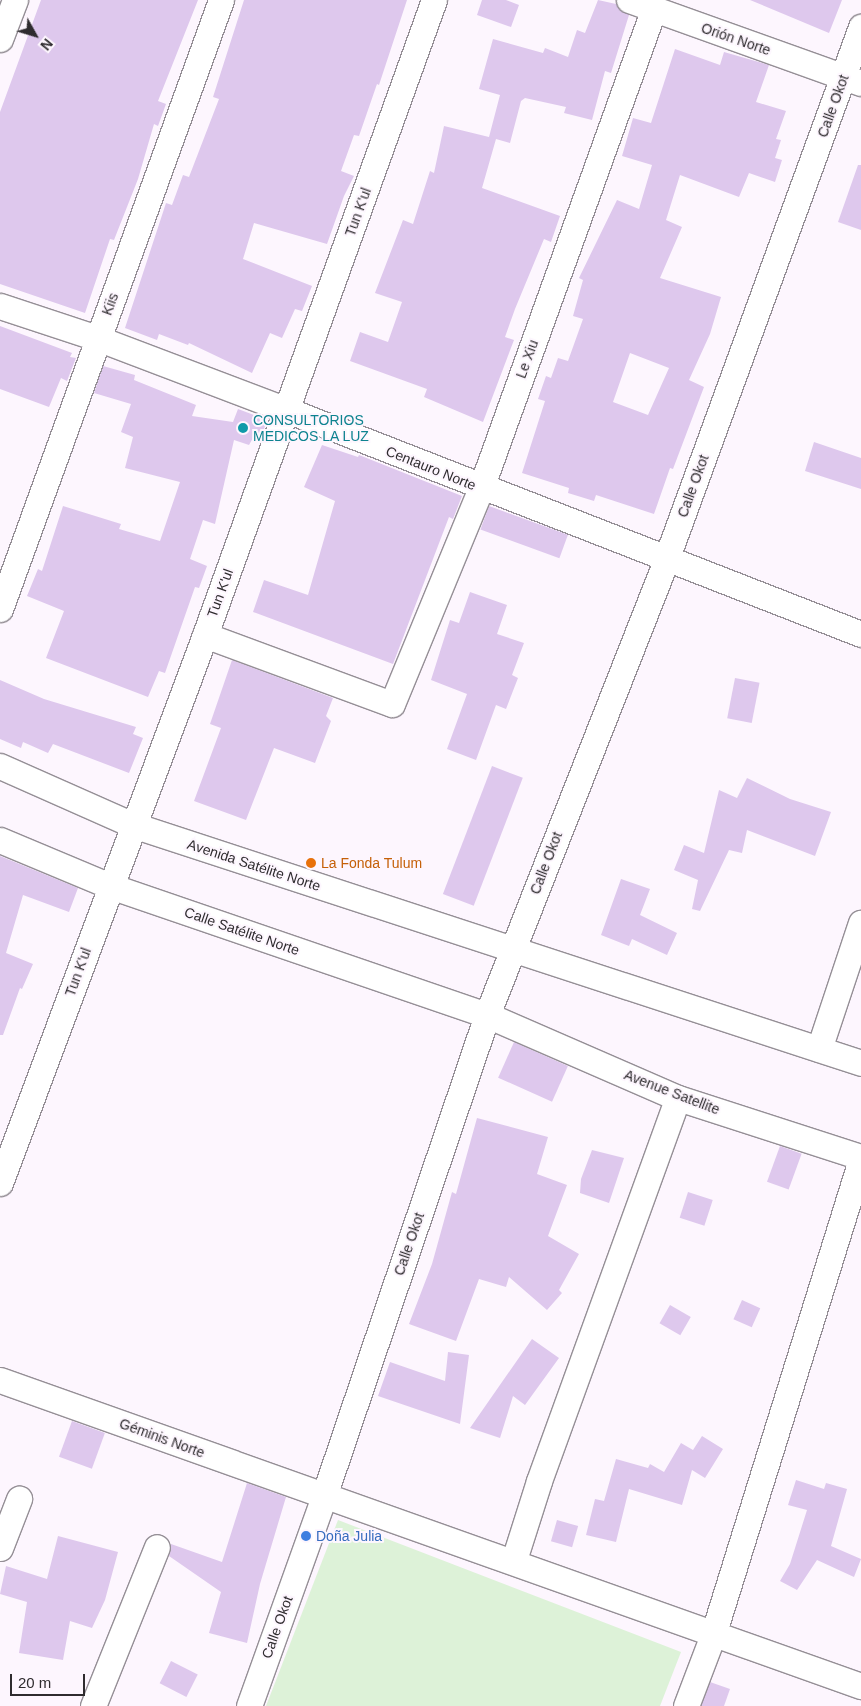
<!DOCTYPE html>
<meta charset="utf-8">
<style>
body{margin:0}
#map{position:relative;width:861px;height:1706px;overflow:hidden;background:#fdf6fe;font-family:Helvetica,sans-serif}
div>[style]{position:absolute}
[style*='--x']{left:calc(var(--x)*1px);top:calc(var(--y)*1px);width:calc(var(--w)*1px);rotate:calc(var(--a)*1deg)}
.green>*{inset:0;background:#ddf2d8}
.building>*{inset:0;background:#dec8ed;transform-origin:0 0}
.roads{filter:drop-shadow(1px 0 #958f96) drop-shadow(-1px 0 #958f96) drop-shadow(0 1px #958f96) drop-shadow(0 -1px #958f96)}
.minor>*{height:25px;margin:-12.5px;padding:0 12.5px;transform-origin:12.5px;border-radius:12.5px;background:#fff}
.dots>*{width:14px;height:14px;translate:-50% -50%;box-sizing:border-box;border:2px solid #fdf6fe;border-radius:50%}
span{translate:-50% -50%;white-space:nowrap;text-align:center;line-height:1.15;-webkit-text-stroke:4px #fdf6fe;paint-order:stroke}
.street-label{font-size:14px;color:#2f2c2f}
.culture-label{font-size:14px;color:#0d838f}
.left{translate:0 -50%;text-align:left}
.food-label{font-size:14px;color:#c56008}
.shop-label{font-size:14px;color:#366cbe}
.north{position:absolute;left:10px;top:10px;width:50px;height:50px;-webkit-text-stroke:4px #fdf6fe;paint-order:stroke;rotate:129deg;font-size:14px;font-weight:700;line-height:20px;text-align:center;color:#2f2c2f}
.north::after{content:'';display:block;margin:auto;width:18px;height:22px;background:#2f2c2f;clip-path:polygon(50% 0,100% 100%,50% 72%,0 100%)}
.scale{position:absolute;left:10px;top:1674px;width:75px;height:22px;box-sizing:border-box;border:2px solid #2f2c2f;border-top:0;padding-left:6px;font-size:15px;line-height:18px;white-space:nowrap;color:#2f2c2f;-webkit-text-stroke:4px #fdf6fe;paint-order:stroke}
</style>
<div id="map">
<div class="green">
<div style="clip-path:polygon(338px 1520px,681px 1652px,660px 1706px,266px 1706px)"></div>
</div>
<div class="building">
<div style="clip-path:polygon(41px 0,198px 0,158px 101px,166px 104px,158px 126px,154px 124px,138px 179px,114px 240px,110px 239px,85px 313px,0 284px,0 112px)"></div>
<div style="clip-path:polygon(244px 0,407px 0,379px 85px,377px 84px,359px 136px,354px 135px,341px 171px,354px 176px,344px 196px,327px 244px,254px 223px,243px 259px,312px 286px,302px 311px,295px 309px,282px 338px,270px 333px,252px 373px,189px 343px,188px 345px,159px 334px,157px 340px,125px 328px,166px 203px,172px 205px,183px 175px,189px 177px,219px 99px,213px 97px)"></div>
<div style="clip-path:polygon(482px 0,506px 0,519px 5px,511px 27px,477px 15px)"></div>
<div style="clip-path:polygon(598px 0,616px 4px,629px 15px,611px 73px,605px 71px,592px 120px,564px 113px,566px 107px,525px 98px,521px 101px,510px 143px,496px 139px,482px 188px,560px 216px,551px 242px,544px 239px,515px 309px,505px 337px,514px 340px,483px 422px,424px 397px,427px 389px,350px 361px,360px 332px,388px 342px,402px 302px,375px 293px,403px 220px,413px 224px,430px 171px,434px 173px,444px 126px,489px 137px,500px 95px,479px 89px,493px 39px,543px 53px,545px 48px,568px 57px,577px 30px,585px 33px)"></div>
<div style="clip-path:polygon(750px 0,842px 0,829px 33px)"></div>
<div style="clip-path:polygon(evenodd,675px 49px,720px 65px,724px 52px,769px 65px,756px 102px,786px 111px,776px 139px,781px 140px,775px 158px,782px 160px,775px 182px,749px 173px,739px 197px,680px 175px,666px 220px,682px 227px,660px 278px,721px 297px,710px 334px,689px 380px,704px 387px,673px 469px,670px 468px,654px 514px,596px 495px,594px 501px,568px 493px,569px 488px,522px 473px,545px 401px,538px 399px,546px 376px,551px 378px,558px 358px,568px 361px,583px 319px,573px 316px,583px 280px,579px 278px,617px 200px,639px 209px,652px 165px,622px 156px,633px 118px,651px 123px,675px 49px,630px 353px,669px 368px,648px 415px,613px 402px,630px 353px)"></div>
<div style="clip-path:polygon(858px 165px,861px 165px,861px 230px,838px 222px)"></div>
<div style="clip-path:polygon(0 326px,72px 353px,70px 357px,76px 358px,67px 381px,61px 378px,49px 407px,0 389px)"></div>
<div style="clip-path:polygon(103px 366px,135px 375px,134px 380px,196px 405px,192px 416px,233px 422px,238px 409px,267px 420px,260px 441px,253px 438px,249px 445px,234px 440px,215px 524px,203px 520px,190px 559px,207px 566px,199px 588px,195px 587px,165px 673px,159px 671px,148px 697px,46px 658px,64px 611px,27px 596px,38px 569px,42px 571px,63px 506px,121px 524px,119px 529px,160px 541px,180px 482px,125px 468px,133px 437px,121px 432px,131px 404px,94px 393px)"></div>
<div style="clip-path:polygon(814px 442px,861px 458px,861px 489px,805px 471px)"></div>
<div style="clip-path:polygon(322px 445px,358px 457px,359px 455px,462px 496px,453px 519px,449px 517px,393px 664px,253px 612px,264px 580px,308px 595px,335px 501px,304px 487px)"></div>
<div style="left:489px;top:506px;width:84px;height:25px;rotate:20deg"></div>
<div style="clip-path:polygon(470px 592px,507px 605px,497px 634px,524px 643px,512px 675px,518px 678px,506px 709px,496px 705px,476px 760px,447px 749px,467px 694px,431px 680px,450px 620px,459px 623px)"></div>
<div style="clip-path:polygon(232px 660px,333px 698px,326px 716px,331px 721px,315px 763px,274px 748px,246px 820px,194px 801px,221px 728px,210px 724px)"></div>
<div style="left:735px;top:678px;width:25px;height:41px;rotate:11deg"></div>
<div style="clip-path:polygon(0 680px,44px 699px,136px 727px,133px 734px,143px 738px,129px 773px,53px 744px,48px 753px,23px 742px,21px 748px,0 739px)"></div>
<div style="left:492px;top:766px;width:33px;height:137px;rotate:21deg"></div>
<div style="clip-path:polygon(747px 778px,790px 799px,831px 812px,815px 856px,747px 830px,742px 853px,729px 850px,700px 911px,692px 909px,698px 880px,674px 870px,684px 845px,704px 853px,719px 790px,737px 798px)"></div>
<div style="clip-path:polygon(0 856px,78px 888px,69px 912px,23px 895px,6px 953px,33px 964px,22px 989px,20px 988px,3px 1035px,0 1035px)"></div>
<div style="clip-path:polygon(621px 879px,650px 889px,640px 915px,677px 933px,667px 955px,632px 939px,629px 946px,601px 935px)"></div>
<div style="left:514px;top:1042px;width:59px;height:39px;rotate:24deg"></div>
<div style="clip-path:polygon(477px 1118px,548px 1137px,537px 1174px,567px 1185px,548px 1236px,579px 1254px,559px 1290px,562px 1293px,547px 1310px,509px 1277px,506px 1287px,479px 1279px,456px 1341px,409px 1324px,432px 1264px,452px 1192px,456px 1194px)"></div>
<div style="left:780px;top:1146px;width:23px;height:38px;rotate:20deg"></div>
<div style="clip-path:polygon(592px 1150px,624px 1158px,609px 1203px,580px 1193px,581px 1179px)"></div>
<div style="left:688px;top:1192px;width:26px;height:27px;rotate:18deg"></div>
<div style="left:742px;top:1300px;width:20px;height:21px;rotate:24deg"></div>
<div style="left:670px;top:1305px;width:24px;height:21px;rotate:30deg"></div>
<div style="clip-path:polygon(532px 1339px,559px 1358px,525px 1405px,513px 1396px,500px 1438px,470px 1428px)"></div>
<div style="clip-path:polygon(448px 1352px,469px 1355px,460px 1424px,378px 1396px,390px 1362px,445px 1381px)"></div>
<div style="left:72px;top:1421px;width:35px;height:38px;rotate:20deg"></div>
<div style="clip-path:polygon(702px 1436px,723px 1449px,705px 1478px,692px 1470px,682px 1505px,629px 1489px,616px 1542px,586px 1535px,595px 1499px,604px 1501px,616px 1459px,648px 1468px,650px 1464px,664px 1472px,681px 1443px,693px 1450px)"></div>
<div style="clip-path:polygon(796px 1480px,824px 1489px,826px 1483px,847px 1489px,831px 1546px,861px 1559px,854px 1577px,817px 1560px,797px 1590px,780px 1581px,790px 1564px,807px 1510px,788px 1505px)"></div>
<div style="clip-path:polygon(247px 1483px,286px 1497px,260px 1584px,247px 1643px,209px 1633px,221px 1592px,169px 1556px,171px 1544px,222px 1562px)"></div>
<div style="left:557px;top:1520px;width:22px;height:22px;rotate:16deg"></div>
<div style="clip-path:polygon(58px 1536px,118px 1552px,105px 1600px,92px 1628px,70px 1621px,63px 1660px,19px 1653px,27px 1602px,0 1594px,6px 1566px,47px 1579px)"></div>
<div style="left:171px;top:1661px;width:30px;height:25px;rotate:27deg"></div>
<div style="clip-path:polygon(710px 1682px,730px 1689px,724px 1706px,701px 1706px)"></div>
</div>
<div class="roads">
<div class="minor">
<div style="--x:629;--y:0;--w:246;--a:19.7"></div>
<div style="--x:0;--y:39;--w:42;--a:-69"></div>
<div style="--x:0;--y:306;--w:102;--a:18.3"></div>
<div style="--x:97;--y:338;--w:203;--a:20.8"></div>
<div style="--x:287;--y:410;--w:616;--a:21.32"></div>
<div style="--x:0;--y:609;--w:648;--a:-70.05"></div>
<div style="--x:205;--y:635;--w:199;--a:20.3"></div>
<div style="--x:392;--y:704;--w:234;--a:-67.6"></div>
<div style="--x:481;--y:488;--w:507;--a:-70.17"></div>
<div style="--x:0;--y:766;--w:145;--a:23.9"></div>
<div style="--x:133;--y:825;--w:766;--a:18.1"></div>
<div style="--x:0;--y:840;--w:119;--a:22.7"></div>
<div style="--x:110;--y:886;--w:398;--a:18.9"></div>
<div style="--x:487;--y:1015;--w:208;--a:23.5"></div>
<div style="--x:678;--y:1098;--w:192;--a:17.9"></div>
<div style="--x:819;--y:1049;--w:133;--a:-71.6"></div>
<div style="--x:0;--y:1183;--w:585;--a:-69.49"></div>
<div style="--x:205;--y:635;--w:675;--a:-70.17"></div>
<div style="--x:0;--y:1380;--w:914;--a:19.57"></div>
<div style="--x:0;--y:1548;--w:53;--a:-68.8"></div>
<div style="--x:514;--y:1560;--w:83;--a:-72.4"></div>
<div style="--x:539;--y:1481;--w:407;--a:-70.1"></div>
<div style="--x:93;--y:1706;--w:171;--a:-68.1"></div>
<div style="--x:249;--y:1706;--w:223;--a:-70.3"></div>
<div style="--x:324;--y:1496;--w:508;--a:-71.28"></div>
<div style="--x:487;--y:1015;--w:489;--a:-68.5"></div>
<div style="--x:666;--y:560;--w:568;--a:-69.9"></div>
<div style="--x:686;--y:1706;--w:76;--a:-69.2"></div>
<div style="--x:713;--y:1635;--w:498;--a:-72.7"></div>
</div>
</div>
<div class="dots">
<div style="left:243px;top:428px;background:#0f9aa8"></div>
<div style="left:311px;top:863px;background:#e8710a"></div>
<div style="left:306px;top:1536px;background:#3f7fe0"></div>
</div>
<div class="street-label">
<span style="left:736px;top:39px;rotate:19deg">Orión Norte</span>
<span style="left:833px;top:106px;rotate:-70deg">Calle Okot</span>
<span style="left:358px;top:212px;rotate:-70deg">Tun K'ul</span>
<span style="left:110px;top:304px;rotate:-70deg">Kiis</span>
<span style="left:527px;top:359px;rotate:-70deg">Le Xiu</span>
<span style="left:431px;top:468px;rotate:22deg">Centauro Norte</span>
<span style="left:693px;top:486px;rotate:-70deg">Calle Okot</span>
<span style="left:220px;top:593px;rotate:-70deg">Tun K'ul</span>
<span style="left:546px;top:863px;rotate:-69deg">Calle Okot</span>
<span style="left:254px;top:865px;rotate:18deg">Avenida Satélite Norte</span>
<span style="left:242px;top:931px;rotate:19deg">Calle Satélite Norte</span>
<span style="left:78px;top:972px;rotate:-70deg">Tun K'ul</span>
<span style="left:672px;top:1092px;rotate:21deg">Avenue Satellite</span>
<span style="left:409px;top:1244px;rotate:-71deg">Calle Okot</span>
<span style="left:162px;top:1438px;rotate:20deg">Géminis Norte</span>
<span style="left:277px;top:1627px;rotate:-70deg">Calle Okot</span>
</div>
<div class="culture-label">
<span class="left" style="left:253px;top:428px">CONSULTORIOS<br>MEDICOS LA LUZ</span>
</div>
<div class="food-label">
<span class="left" style="left:321px;top:863px">La Fonda Tulum</span>
</div>
<div class="shop-label">
<span class="left" style="left:316px;top:1536px">Doña Julia</span>
</div>
<div class="north">N</div>
<div class="scale">20 m</div>
</div>
